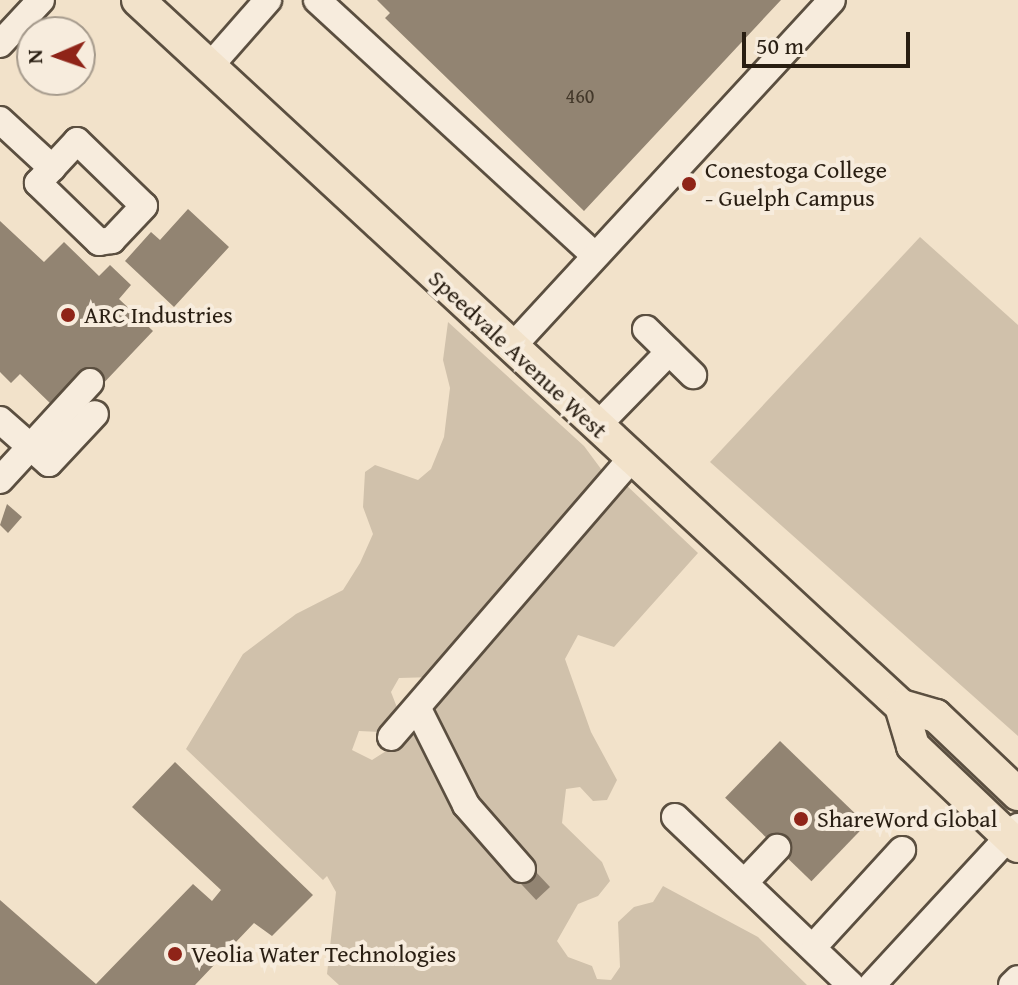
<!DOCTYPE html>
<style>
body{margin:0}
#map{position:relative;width:1018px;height:985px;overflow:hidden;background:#f2e2ca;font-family:"Gentium Book Plus",serif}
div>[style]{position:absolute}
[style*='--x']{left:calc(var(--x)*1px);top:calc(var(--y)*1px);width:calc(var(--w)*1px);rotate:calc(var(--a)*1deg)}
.green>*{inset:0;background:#d0c1ab}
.building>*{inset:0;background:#928472;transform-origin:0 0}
.roads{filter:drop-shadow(2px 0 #5b4f40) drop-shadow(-2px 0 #5b4f40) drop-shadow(0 2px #5b4f40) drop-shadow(0 -2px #5b4f40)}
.minor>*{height:26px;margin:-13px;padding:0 13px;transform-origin:13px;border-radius:13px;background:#f7ecdd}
.major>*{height:32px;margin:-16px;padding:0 16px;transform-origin:16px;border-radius:16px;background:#f2e2ca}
.dots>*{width:22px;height:22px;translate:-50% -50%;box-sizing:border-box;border:4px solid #f7ecdd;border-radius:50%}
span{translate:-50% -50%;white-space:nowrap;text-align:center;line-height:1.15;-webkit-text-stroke:8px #f7ecdd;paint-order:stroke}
.number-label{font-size:20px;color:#43382a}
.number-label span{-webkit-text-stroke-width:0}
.poi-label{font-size:24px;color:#291e12}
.left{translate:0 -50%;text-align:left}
.street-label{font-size:24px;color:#291e12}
.north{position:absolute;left:16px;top:16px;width:80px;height:80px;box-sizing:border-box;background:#f7ecdd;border:2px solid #a59a8c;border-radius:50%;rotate:268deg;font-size:22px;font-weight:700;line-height:32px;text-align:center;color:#291e12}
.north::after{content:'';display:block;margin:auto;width:28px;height:36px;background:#8f2418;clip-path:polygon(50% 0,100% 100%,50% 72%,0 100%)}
.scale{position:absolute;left:742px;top:32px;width:168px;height:36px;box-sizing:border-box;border:4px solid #291e12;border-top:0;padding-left:10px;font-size:24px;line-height:28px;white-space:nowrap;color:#291e12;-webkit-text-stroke:6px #f7ecdd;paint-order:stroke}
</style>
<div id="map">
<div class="green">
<div style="clip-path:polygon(920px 237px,1018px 325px,1018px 736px,710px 462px)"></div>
<div style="clip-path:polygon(448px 322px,584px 446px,604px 473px,434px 677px,399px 678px,391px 692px,398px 710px,380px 732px,359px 731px,352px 750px,372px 760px,416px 732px,429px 707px,624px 483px,698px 553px,614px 647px,578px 635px,565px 659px,591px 732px,617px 780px,607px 800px,593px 801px,580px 787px,566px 789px,562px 823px,602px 862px,610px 881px,598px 896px,578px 904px,557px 941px,568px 957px,592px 966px,597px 979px,611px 980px,620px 967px,618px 922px,634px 907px,653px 902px,663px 886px,758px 937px,807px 985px,339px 985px,327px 974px,336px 892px,327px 876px,323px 880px,186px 749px,243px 654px,296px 614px,343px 590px,360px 563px,373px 534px,363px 507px,365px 472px,375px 465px,418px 480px,431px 469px,444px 437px,450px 388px,443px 360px)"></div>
</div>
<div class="building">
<div style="clip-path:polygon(377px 0,781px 0,584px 211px,385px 18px,390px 13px)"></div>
<div style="clip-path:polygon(188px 209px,229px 247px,174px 307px,125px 261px,151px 232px,160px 240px)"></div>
<div style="clip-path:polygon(0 221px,44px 262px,64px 242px,99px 276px,110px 265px,131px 285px,119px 299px,153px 331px,98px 389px,52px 405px,20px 374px,11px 383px,0 372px)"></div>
<div style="clip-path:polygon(7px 504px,22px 517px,8px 533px,0 525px)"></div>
<div style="left:780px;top:741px;width:120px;height:79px;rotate:44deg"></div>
<div style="clip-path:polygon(175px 762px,313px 895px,272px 936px,254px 923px,195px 985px,0 985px,0 900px,96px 984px,193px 884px,212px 901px,221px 890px,132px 807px)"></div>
<div style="left:535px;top:871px;width:22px;height:19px;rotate:47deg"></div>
</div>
<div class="roads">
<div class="minor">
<div style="--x:317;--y:0;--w:377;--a:42.6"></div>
<div style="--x:0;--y:44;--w:60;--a:-47"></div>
<div style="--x:210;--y:66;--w:88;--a:-48.7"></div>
<div style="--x:0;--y:120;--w:71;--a:42.7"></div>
<div style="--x:77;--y:141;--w:93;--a:44.1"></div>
<div style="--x:144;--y:206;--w:47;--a:133.3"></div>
<div style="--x:112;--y:240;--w:13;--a:171"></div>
<div style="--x:99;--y:242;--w:85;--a:-136"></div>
<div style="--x:38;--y:183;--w:57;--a:-47.1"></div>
<div style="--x:646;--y:329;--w:66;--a:44.4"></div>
<div style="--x:511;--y:348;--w:473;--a:-47.3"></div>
<div style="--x:0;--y:420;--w:65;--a:41.3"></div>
<div style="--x:49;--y:463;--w:67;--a:-46.8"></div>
<div style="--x:596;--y:427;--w:105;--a:-45.8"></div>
<div style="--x:0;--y:480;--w:133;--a:-47.4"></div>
<div style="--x:418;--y:709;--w:107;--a:63.4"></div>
<div style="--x:466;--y:805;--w:85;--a:48.8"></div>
<div style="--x:391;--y:737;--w:367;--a:-49.2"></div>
<div style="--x:675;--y:817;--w:243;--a:43.7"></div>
<div style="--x:745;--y:882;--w:47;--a:-46.7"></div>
<div style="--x:815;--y:945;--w:129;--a:-47.5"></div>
<div style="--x:872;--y:985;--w:215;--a:-47.3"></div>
<div style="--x:1012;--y:985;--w:8;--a:-45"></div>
</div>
<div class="major">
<div style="--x:138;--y:0;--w:1040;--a:42.78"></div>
<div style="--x:901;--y:706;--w:36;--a:16"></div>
<div style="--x:936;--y:716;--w:113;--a:43.6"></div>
<div style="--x:901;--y:706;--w:42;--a:73.3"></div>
<div style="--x:913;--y:746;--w:145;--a:43.6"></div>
</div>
</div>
<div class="dots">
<div style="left:689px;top:184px;background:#8f2418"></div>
<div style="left:68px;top:315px;background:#8f2418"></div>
<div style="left:801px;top:819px;background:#8f2418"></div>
<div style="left:175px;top:954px;background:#8f2418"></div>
</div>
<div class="number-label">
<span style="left:580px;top:95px">460</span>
</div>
<div class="poi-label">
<span class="left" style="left:705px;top:184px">Conestoga College<br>- Guelph Campus</span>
<span class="left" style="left:84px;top:315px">ARC Industries</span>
<span class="left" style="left:817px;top:819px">ShareWord Global</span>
<span class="left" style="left:191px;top:954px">Veolia Water Technologies</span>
</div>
<div class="street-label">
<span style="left:518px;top:354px;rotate:43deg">Speedvale Avenue West</span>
</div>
<div class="north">N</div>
<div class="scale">50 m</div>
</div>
